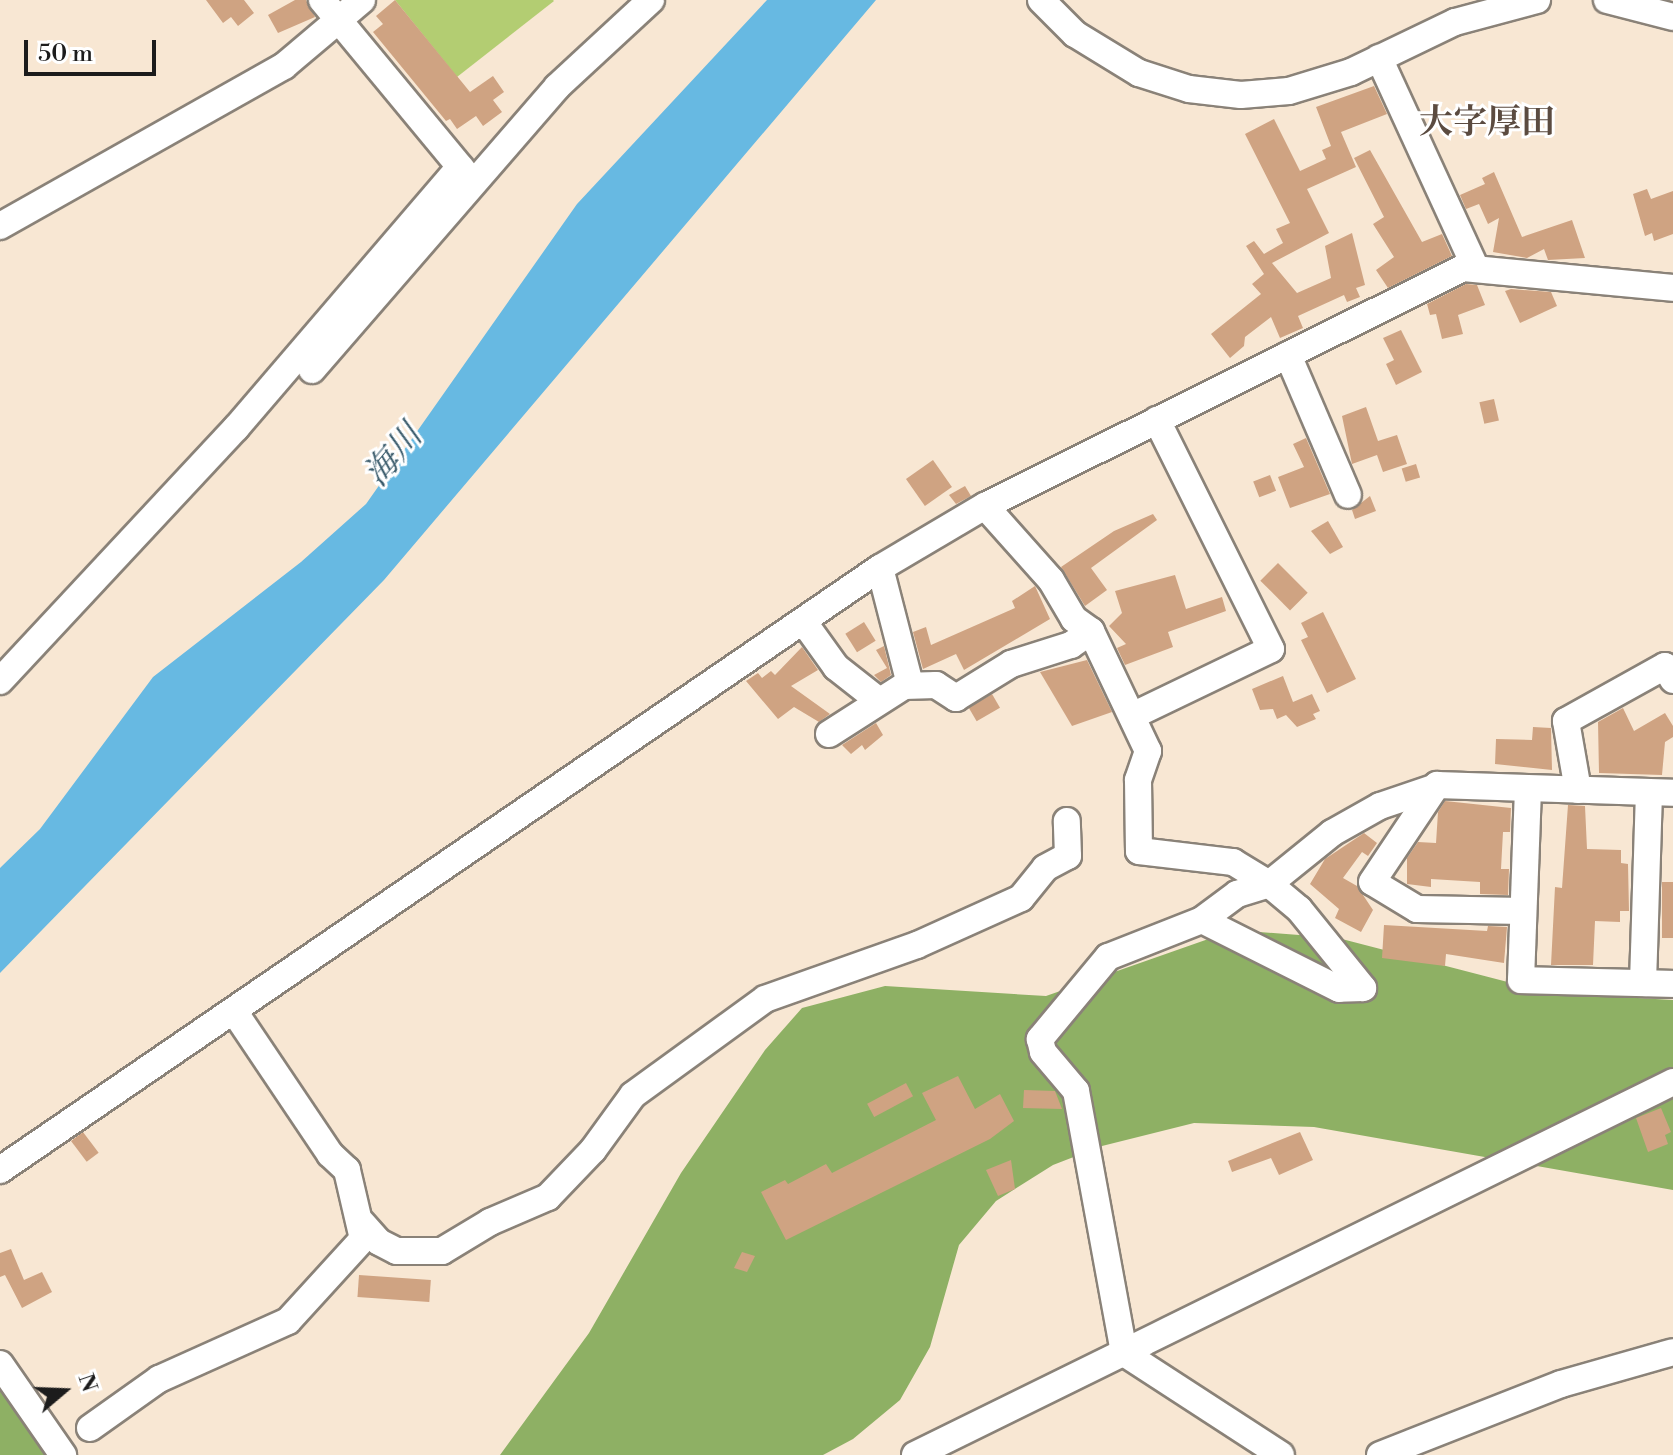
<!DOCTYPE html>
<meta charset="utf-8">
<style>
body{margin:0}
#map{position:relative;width:1673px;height:1455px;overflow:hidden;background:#f8e7d3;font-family:"Libre Bodoni","Noto Serif JP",serif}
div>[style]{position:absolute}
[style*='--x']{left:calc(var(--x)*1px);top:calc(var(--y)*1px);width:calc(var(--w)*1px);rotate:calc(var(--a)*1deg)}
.green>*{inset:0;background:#b3cd72}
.forest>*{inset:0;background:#8eb064}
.water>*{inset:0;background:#67b9e2}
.building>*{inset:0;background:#cfa382;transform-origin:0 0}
.roads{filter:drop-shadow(2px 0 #8a8278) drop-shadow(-2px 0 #8a8278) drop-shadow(0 2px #8a8278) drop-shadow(0 -2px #8a8278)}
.minor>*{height:26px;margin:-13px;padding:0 13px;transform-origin:13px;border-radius:13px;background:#fff}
span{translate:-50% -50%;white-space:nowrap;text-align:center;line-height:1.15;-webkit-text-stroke:6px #fff;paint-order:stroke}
.neighbourhood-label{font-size:34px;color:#5b4b40;font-weight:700}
.water-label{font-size:34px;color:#3a5b6b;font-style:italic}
.north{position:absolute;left:24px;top:1351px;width:80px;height:80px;-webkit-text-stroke:6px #fff;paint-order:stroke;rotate:71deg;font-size:22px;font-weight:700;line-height:32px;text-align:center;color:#1c1c1c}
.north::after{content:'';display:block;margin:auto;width:28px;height:36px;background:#1c1c1c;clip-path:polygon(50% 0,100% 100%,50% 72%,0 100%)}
.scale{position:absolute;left:24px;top:40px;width:132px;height:36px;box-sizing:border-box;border:4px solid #1c1c1c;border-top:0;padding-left:10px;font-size:24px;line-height:28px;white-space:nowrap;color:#1c1c1c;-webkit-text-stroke:6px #fff;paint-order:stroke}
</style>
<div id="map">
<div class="green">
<div style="clip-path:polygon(395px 0,553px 0,554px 1px,457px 77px)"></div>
</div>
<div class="forest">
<div style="clip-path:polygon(1234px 930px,1338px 938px,1550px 993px,1673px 1000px,1673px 1190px,1314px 1127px,1194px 1123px,1102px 1146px,1053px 1165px,996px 1201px,959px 1245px,930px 1347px,900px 1400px,853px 1439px,823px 1455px,500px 1455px,589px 1333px,681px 1173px,765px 1050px,802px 1008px,885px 986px,1046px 996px)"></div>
<div style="clip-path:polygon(0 1384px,49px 1455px,0 1455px)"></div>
</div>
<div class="water">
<div style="clip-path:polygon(767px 0,876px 0,384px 580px,0 973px,0 868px,40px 829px,153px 677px,301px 562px,366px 504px,577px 204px)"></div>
</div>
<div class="building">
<div style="clip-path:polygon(206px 0,244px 0,254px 13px,238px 26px,231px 17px,223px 23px)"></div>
<div style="clip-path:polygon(295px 0,306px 0,315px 17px,278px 33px,268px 15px)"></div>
<div style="clip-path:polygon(395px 0,470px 92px,493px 76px,504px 92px,493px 100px,502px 112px,483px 126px,476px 116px,457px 129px,450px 119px,446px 121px,373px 32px,383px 24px,376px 16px)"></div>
<div style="clip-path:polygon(1374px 86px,1387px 114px,1341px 132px,1356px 167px,1307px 189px,1329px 233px,1272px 263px,1297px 293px,1331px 278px,1325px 246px,1352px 233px,1365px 285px,1356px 288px,1360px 297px,1347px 302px,1344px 295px,1298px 316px,1303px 328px,1280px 338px,1271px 317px,1245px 337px,1244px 346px,1230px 358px,1211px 334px,1261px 294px,1252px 284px,1264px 274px,1246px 246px,1254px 241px,1264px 254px,1283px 243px,1276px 229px,1290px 223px,1245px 134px,1274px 119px,1300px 171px,1326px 159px,1322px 150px,1331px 146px,1316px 107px)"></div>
<div style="clip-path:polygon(1370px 150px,1422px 242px,1442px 234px,1452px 256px,1388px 288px,1376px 270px,1394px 257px,1373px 224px,1384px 217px,1354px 158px)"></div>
<div style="clip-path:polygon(1494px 172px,1522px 237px,1572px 220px,1585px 258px,1548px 260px,1544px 249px,1527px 258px,1493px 252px,1499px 218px,1488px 224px,1479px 204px,1466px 209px,1460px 195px,1485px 184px,1482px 178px)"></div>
<div style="clip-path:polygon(1647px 189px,1651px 199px,1673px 191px,1673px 234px,1654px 241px,1652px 233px,1645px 236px,1633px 194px)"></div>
<div style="clip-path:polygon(1466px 284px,1477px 285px,1485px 305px,1458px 315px,1463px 334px,1442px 339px,1436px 314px,1430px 315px,1427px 304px)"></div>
<div style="clip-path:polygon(1511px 289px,1551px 292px,1557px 306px,1520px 323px,1505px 291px)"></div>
<div style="clip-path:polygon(1401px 330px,1422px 372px,1396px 385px,1386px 364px,1394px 360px,1383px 338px)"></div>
<div style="left:1494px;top:399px;width:22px;height:15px;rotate:77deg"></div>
<div style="clip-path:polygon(1366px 407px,1378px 441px,1397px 435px,1407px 464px,1383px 472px,1377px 455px,1352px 464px,1342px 416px)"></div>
<div style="clip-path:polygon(1306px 438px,1330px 494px,1290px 508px,1278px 477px,1304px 467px,1293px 444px)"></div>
<div style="left:933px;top:460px;width:33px;height:33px;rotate:55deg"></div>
<div style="left:1416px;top:464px;width:14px;height:15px;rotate:73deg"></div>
<div style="left:1270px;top:475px;width:17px;height:18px;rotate:69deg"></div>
<div style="clip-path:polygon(965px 486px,971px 496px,956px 504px,949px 495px)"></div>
<div style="clip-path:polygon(1370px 496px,1376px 511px,1355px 519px,1352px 510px)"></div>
<div style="clip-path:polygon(1153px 514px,1157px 520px,1091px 568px,1107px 590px,1085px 606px,1061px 567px,1114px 531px)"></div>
<div style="clip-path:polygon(1328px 521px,1343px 547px,1330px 554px,1311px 531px)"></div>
<div style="left:1278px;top:563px;width:42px;height:25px;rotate:45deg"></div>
<div style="clip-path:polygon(1175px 575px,1186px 609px,1222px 597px,1226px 611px,1168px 632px,1173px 647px,1125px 665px,1117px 648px,1126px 644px,1109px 626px,1122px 613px,1115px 591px)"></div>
<div style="clip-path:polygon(1035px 586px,1050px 619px,964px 670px,956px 654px,923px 669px,913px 632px,926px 627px,931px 645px,1015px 608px,1012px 601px)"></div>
<div style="clip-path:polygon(1323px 612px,1356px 679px,1327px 693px,1301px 640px,1308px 637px,1301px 623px)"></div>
<div style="left:864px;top:622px;width:22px;height:22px;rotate:58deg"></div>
<div style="clip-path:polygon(884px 646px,891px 675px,881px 682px,874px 675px,887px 668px,876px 650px)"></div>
<div style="clip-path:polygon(802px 647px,818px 670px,791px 686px,830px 714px,819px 722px,794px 707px,778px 719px,746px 681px,758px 673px,762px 678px,771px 671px,775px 675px)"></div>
<div style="clip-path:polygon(1087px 660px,1112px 712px,1072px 726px,1040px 672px)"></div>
<div style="clip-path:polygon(1283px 676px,1293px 702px,1312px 694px,1320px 711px,1313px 714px,1316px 719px,1297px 727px,1286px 715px,1277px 719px,1273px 709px,1260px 710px,1252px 689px)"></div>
<div style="left:992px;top:694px;width:16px;height:27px;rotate:60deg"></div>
<div style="clip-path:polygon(1623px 708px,1634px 731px,1665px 713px,1673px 726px,1673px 737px,1665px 742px,1662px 775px,1599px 773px,1598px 722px)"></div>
<div style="clip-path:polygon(876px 723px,883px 735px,865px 750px,862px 745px,851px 754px,842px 745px)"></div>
<div style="clip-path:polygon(1533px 727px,1551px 728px,1552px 770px,1495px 764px,1496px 739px,1532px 740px)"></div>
<div style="clip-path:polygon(1445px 801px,1511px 808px,1510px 832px,1503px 832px,1501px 869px,1509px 869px,1508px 895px,1480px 894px,1480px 882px,1431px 879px,1431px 887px,1407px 884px,1407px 858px,1418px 842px,1436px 843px,1438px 812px)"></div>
<div style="clip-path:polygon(1568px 805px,1585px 806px,1587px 849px,1621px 850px,1621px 863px,1628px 864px,1629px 911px,1620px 911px,1620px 922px,1595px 921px,1593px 965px,1551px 965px,1555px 887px,1562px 888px)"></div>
<div style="clip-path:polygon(1364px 833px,1377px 843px,1368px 856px,1362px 852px,1343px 878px,1357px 886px,1373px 910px,1361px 932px,1335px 918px,1339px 909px,1310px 884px,1325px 859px)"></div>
<div style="left:1662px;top:882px;width:11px;height:56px"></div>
<div style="clip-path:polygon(1384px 925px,1487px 931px,1488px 926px,1507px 927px,1504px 963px,1446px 954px,1445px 966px,1382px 958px)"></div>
<div style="clip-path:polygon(958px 1076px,975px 1109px,1000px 1094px,1014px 1121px,990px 1139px,786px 1240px,761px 1192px,785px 1180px,788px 1184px,826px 1164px,832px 1173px,936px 1120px,922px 1093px)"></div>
<div style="left:906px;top:1083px;width:15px;height:44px;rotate:62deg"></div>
<div style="clip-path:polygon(1024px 1090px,1055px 1091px,1062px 1109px,1023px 1108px)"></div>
<div style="clip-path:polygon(1661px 1108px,1671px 1132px,1665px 1135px,1668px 1144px,1648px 1152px,1636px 1118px)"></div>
<div style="left:83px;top:1132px;width:26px;height:15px;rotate:53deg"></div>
<div style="clip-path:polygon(1300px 1132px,1313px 1160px,1279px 1175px,1271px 1158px,1232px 1172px,1228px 1161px)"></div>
<div style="clip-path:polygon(1011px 1160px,1015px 1189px,998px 1196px,986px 1170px)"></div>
<div style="clip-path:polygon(11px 1249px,24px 1280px,42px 1272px,52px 1292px,22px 1308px,5px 1275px,0 1277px,0 1253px)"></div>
<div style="clip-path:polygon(742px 1252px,755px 1256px,747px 1272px,734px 1268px)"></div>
<div style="left:359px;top:1275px;width:72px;height:22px;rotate:4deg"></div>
</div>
<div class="roads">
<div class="minor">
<div style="--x:322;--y:0;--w:232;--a:50.4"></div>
<div style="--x:1041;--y:0;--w:48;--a:45"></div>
<div style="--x:1075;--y:34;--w:75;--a:31.4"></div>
<div style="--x:1139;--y:73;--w:52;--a:17.7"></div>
<div style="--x:1189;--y:89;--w:52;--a:6.6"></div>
<div style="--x:1241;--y:95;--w:48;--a:-4.8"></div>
<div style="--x:1289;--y:91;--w:65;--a:-17"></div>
<div style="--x:1351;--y:72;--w:115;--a:-25.7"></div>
<div style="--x:1455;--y:22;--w:85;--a:-15"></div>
<div style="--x:1607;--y:0;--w:68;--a:14.4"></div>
<div style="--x:1379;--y:58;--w:230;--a:65.3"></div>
<div style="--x:0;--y:226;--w:326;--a:-29.4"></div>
<div style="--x:284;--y:66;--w:102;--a:-40.2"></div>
<div style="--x:1288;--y:355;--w:152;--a:66.8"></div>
<div style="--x:312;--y:370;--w:374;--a:-49.1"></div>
<div style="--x:557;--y:87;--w:128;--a:-42.8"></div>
<div style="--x:985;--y:506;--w:99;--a:48.3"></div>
<div style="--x:1051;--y:580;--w:45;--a:59.5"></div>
<div style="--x:1074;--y:619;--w:21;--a:35"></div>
<div style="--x:1091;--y:631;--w:133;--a:64.6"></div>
<div style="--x:1148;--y:751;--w:31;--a:109"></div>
<div style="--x:1138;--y:780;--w:71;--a:89.2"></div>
<div style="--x:1139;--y:851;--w:95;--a:6.7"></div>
<div style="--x:1233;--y:862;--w:42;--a:31.4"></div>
<div style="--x:1269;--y:884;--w:39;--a:40"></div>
<div style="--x:1299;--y:909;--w:102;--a:51"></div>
<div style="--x:1363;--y:988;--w:24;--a:178"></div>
<div style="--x:1339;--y:989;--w:153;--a:-153.3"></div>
<div style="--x:1202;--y:920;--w:101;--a:158.5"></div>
<div style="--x:1108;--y:957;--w:107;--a:129.7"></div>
<div style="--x:1040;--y:1039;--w:13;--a:77"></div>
<div style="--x:1043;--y:1052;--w:51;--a:49.8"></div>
<div style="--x:1076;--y:1091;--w:266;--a:79.6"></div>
<div style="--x:1124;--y:1353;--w:187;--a:33"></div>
<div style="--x:880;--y:568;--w:120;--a:75.5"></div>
<div style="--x:803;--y:621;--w:57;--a:54.3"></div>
<div style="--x:836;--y:667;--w:53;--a:38.2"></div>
<div style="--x:0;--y:681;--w:346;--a:-47"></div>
<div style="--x:236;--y:428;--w:344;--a:-49.4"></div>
<div style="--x:1132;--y:716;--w:154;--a:-25.7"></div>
<div style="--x:1271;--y:649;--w:256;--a:-116.5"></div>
<div style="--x:829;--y:734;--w:89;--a:-32.6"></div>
<div style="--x:904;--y:686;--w:32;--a:-2"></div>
<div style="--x:936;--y:685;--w:24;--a:33"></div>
<div style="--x:956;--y:698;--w:65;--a:-31.7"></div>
<div style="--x:1011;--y:664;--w:63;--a:-17.6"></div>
<div style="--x:1071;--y:645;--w:24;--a:-35"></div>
<div style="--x:1528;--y:789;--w:191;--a:92.1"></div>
<div style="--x:1521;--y:980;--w:152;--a:1.5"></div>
<div style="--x:1578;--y:790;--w:70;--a:-99.9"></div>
<div style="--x:1566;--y:721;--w:113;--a:-29.1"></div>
<div style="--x:1665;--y:666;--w:16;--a:60"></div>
<div style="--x:1523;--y:911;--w:106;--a:-178.9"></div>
<div style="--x:1417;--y:909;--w:52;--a:-149"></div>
<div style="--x:1372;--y:882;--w:117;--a:-56.2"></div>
<div style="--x:1437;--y:785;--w:236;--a:1.9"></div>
<div style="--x:1202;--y:920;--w:44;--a:-36.6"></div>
<div style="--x:1237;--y:894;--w:34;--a:-17"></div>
<div style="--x:1269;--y:884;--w:81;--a:-39"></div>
<div style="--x:1332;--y:833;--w:55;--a:-29.4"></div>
<div style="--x:1380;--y:806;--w:59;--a:-18.7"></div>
<div style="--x:1643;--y:983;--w:190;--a:-88.2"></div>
<div style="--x:0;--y:1170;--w:1066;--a:-34.38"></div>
<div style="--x:880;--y:568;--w:122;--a:-30.6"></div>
<div style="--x:985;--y:506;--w:534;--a:-26.47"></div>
<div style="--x:1463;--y:268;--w:211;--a:5.4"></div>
<div style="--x:362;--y:1223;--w:25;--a:48"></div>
<div style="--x:379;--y:1242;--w:20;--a:27"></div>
<div style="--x:397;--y:1251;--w:45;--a:0"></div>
<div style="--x:442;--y:1251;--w:56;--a:-31.1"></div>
<div style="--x:490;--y:1222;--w:63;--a:-23.3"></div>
<div style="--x:548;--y:1197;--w:65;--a:-46.2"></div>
<div style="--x:593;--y:1150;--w:68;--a:-54"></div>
<div style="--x:633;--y:1095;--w:163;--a:-36"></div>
<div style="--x:765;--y:999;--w:161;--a:-19.6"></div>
<div style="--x:917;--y:945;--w:114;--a:-24.3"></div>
<div style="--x:1021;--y:898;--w:38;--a:-51"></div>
<div style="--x:1045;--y:868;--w:26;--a:-28"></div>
<div style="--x:1068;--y:856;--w:35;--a:-92"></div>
<div style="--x:0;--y:1364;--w:111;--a:55.3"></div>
<div style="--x:90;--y:1428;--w:85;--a:-35.4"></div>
<div style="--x:159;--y:1379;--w:141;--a:-24.2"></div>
<div style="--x:288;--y:1321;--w:111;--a:-47.6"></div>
<div style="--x:363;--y:1239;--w:71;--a:-103.1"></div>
<div style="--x:347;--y:1170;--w:23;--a:-137"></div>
<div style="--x:330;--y:1154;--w:172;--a:-123.9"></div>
<div style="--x:915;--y:1455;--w:845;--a:-26.2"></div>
<div style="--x:1380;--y:1455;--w:194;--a:-21.4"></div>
<div style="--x:1561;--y:1384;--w:116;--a:-15.9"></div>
</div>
</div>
<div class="neighbourhood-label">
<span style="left:1487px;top:124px">大字厚田</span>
</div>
<div class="water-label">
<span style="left:394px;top:456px;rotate:-50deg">海川</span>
</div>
<div class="north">N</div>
<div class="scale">50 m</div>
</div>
